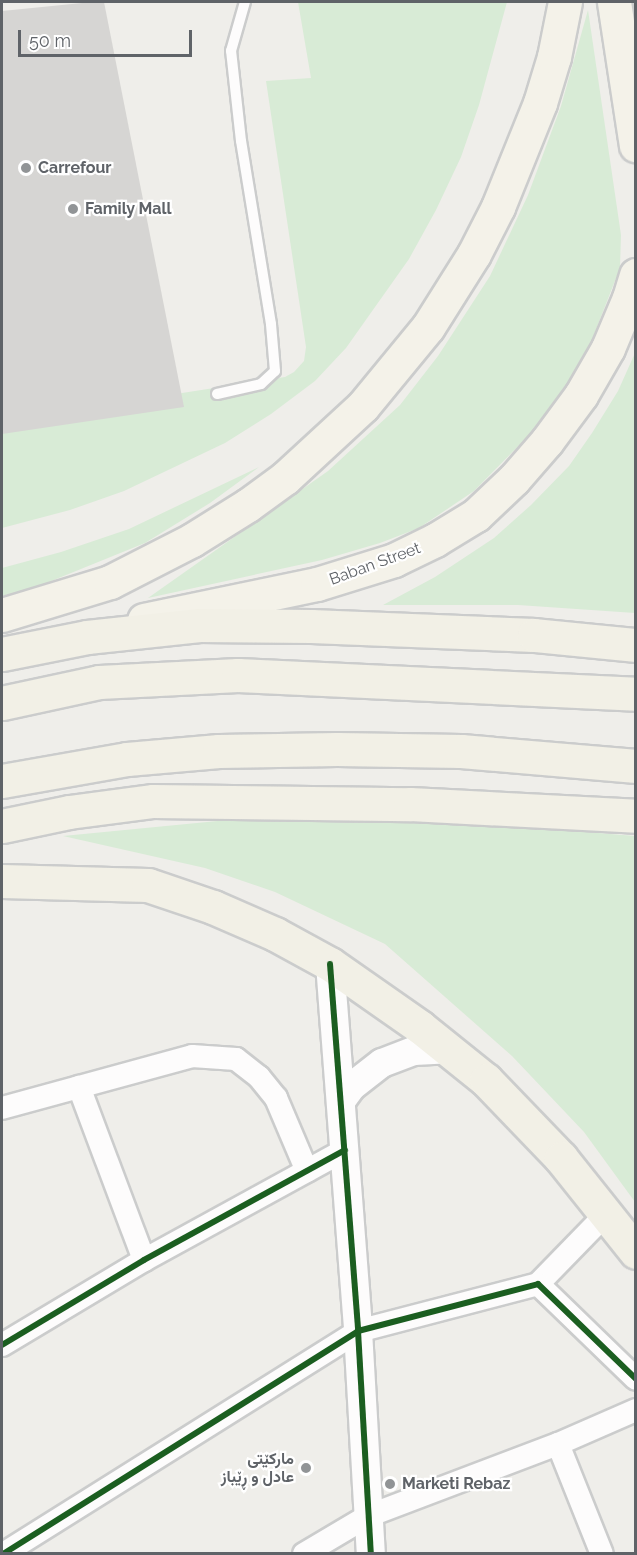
<!DOCTYPE html>
<meta charset="utf-8">
<style>
body{margin:0}
#map{position:relative;width:637px;height:1555px;overflow:hidden;background:#efeeea;font-family:Raleway,Vazirmatn,sans-serif}
div>[style]{position:absolute}
[style*='--x']{left:calc(var(--x)*1px);top:calc(var(--y)*1px);width:calc(var(--w)*1px);rotate:calc(var(--a)*1deg)}
.green>*{inset:0;background:#d8ebd6}
.building>*{inset:0;background:#d6d5d3}
.roads{filter:drop-shadow(2px 0 #cbcccc) drop-shadow(-2px 0 #cbcccc) drop-shadow(0 2px #cbcccc) drop-shadow(0 -2px #cbcccc)}
.service>*{height:10px;margin:-5px;padding:0 5px;transform-origin:5px;border-radius:5px;background:#fdfcfc}
.minor>*{height:22px;margin:-11px;padding:0 11px;transform-origin:11px;border-radius:11px;background:#fdfcfc}
.tertiary>*{height:28px;margin:-14px;padding:0 14px;transform-origin:14px;border-radius:14px;background:#fdfcfc}
.primary>*{height:33px;margin:-16.5px;padding:0 16.5px;transform-origin:16.5px;border-radius:16.5px;background:#f4f2e9}
.trunk>*{height:33px;margin:-16.5px;padding:0 16.5px;transform-origin:16.5px;border-radius:16.5px;background:#f2f0e6}
.cycleway>*{height:6px;margin:-3px;padding:0 3px;transform-origin:3px;border-radius:3px;background:#1b5e20}
.dots>*{width:16px;height:16px;translate:-50% -50%;box-sizing:border-box;border:3px solid #fff;border-radius:50%}
span{translate:-50% -50%;white-space:nowrap;text-align:center;line-height:1.15;-webkit-text-stroke:4.5px #fff;paint-order:stroke}
.poi-label{font-size:16px;color:#5f6368;font-weight:700}
.left{translate:0 -50%;text-align:left}
.right{translate:-100% -50%;text-align:right}
.street-label{font-size:16px;color:#5f6368}
.frame{position:absolute;inset:0;border:3px solid #5f6368;pointer-events:none}
.scale{position:absolute;left:18px;top:30px;width:174px;height:27px;box-sizing:border-box;border:3px solid #5f6368;border-top:0;padding-left:8px;font-size:18px;line-height:21px;white-space:nowrap;color:#5f6368;-webkit-text-stroke:4px #fff;paint-order:stroke}
</style>
<div id="map">
<div class="green">
<div style="clip-path:polygon(298px 2px,507px 2px,479px 105px,461px 157px,436px 210px,409px 259px,346px 348px,315px 381px,271px 414px,225px 443px,124px 491px,70px 510px,2px 528px,2px 421px,285px 377px,294px 372px,304px 361px,306px 347px,266px 81px,311px 78px)"></div>
<div style="clip-path:polygon(588px 10px,621px 235px,620px 268px,586px 355px,541px 423px,474px 491px,419px 528px,380px 543px,322px 560px,148px 598px,328px 471px,400px 405px,438px 356px,490px 276px,528px 195px,561px 106px)"></div>
<div style="clip-path:polygon(635px 353px,635px 613px,518px 605px,383px 605px,435px 577px,494px 538px,531px 505px,569px 466px,592px 433px,618px 391px)"></div>
<div style="clip-path:polygon(259px 467px,210px 503px,145px 543px,39px 586px,2px 596px,2px 568px,61px 552px,129px 529px)"></div>
<div style="clip-path:polygon(280px 815px,479px 823px,635px 836px,635px 1202px,584px 1132px,512px 1056px,385px 944px,275px 892px,205px 868px,63px 836px)"></div>
</div>
<div class="building">
<div style="clip-path:polygon(92px 2px,104px 2px,184px 407px,2px 434px,2px 11px)"></div>
</div>
<div class="roads">
<div class="service">
<div style="--x:217;--y:394;--w:45;--a:-12.8"></div>
<div style="--x:261;--y:384;--w:19;--a:-43"></div>
<div style="--x:275;--y:371;--w:47;--a:-94.9"></div>
<div style="--x:271;--y:324;--w:185;--a:-99.3"></div>
<div style="--x:241;--y:141;--w:91;--a:-96.3"></div>
<div style="--x:231;--y:51;--w:51;--a:-74.1"></div>
</div>
<div class="minor">
<div style="--x:79;--y:1087;--w:185;--a:69.4"></div>
<div style="--x:2;--y:1108;--w:197;--a:-15.3"></div>
<div style="--x:192;--y:1056;--w:44;--a:3.9"></div>
<div style="--x:236;--y:1059;--w:29;--a:38"></div>
<div style="--x:259;--y:1077;--w:27;--a:51"></div>
<div style="--x:276;--y:1098;--w:79;--a:67"></div>
<div style="--x:538;--y:1284;--w:98;--a:-45.8"></div>
<div style="--x:2;--y:1345;--w:165;--a:-30.9"></div>
<div style="--x:144;--y:1260;--w:229;--a:-28.7"></div>
<div style="--x:558;--y:1444;--w:118;--a:68.2"></div>
<div style="--x:3;--y:1554;--w:419;--a:-32.1"></div>
<div style="--x:358;--y:1331;--w:186;--a:-14.6"></div>
<div style="--x:538;--y:1284;--w:136;--a:44.1"></div>
<div style="--x:304;--y:1554;--w:74;--a:-30.7"></div>
<div style="--x:368;--y:1516;--w:203;--a:-20.8"></div>
<div style="--x:558;--y:1444;--w:85;--a:-23.6"></div>
</div>
<div class="tertiary">
<div style="--x:330;--y:964;--w:368;--a:85.6"></div>
<div style="--x:358;--y:1331;--w:223;--a:86.7"></div>
<div style="--x:341;--y:1101;--w:17;--a:-54"></div>
<div style="--x:351;--y:1087;--w:39;--a:-38"></div>
<div style="--x:382;--y:1063;--w:34;--a:-21"></div>
<div style="--x:414;--y:1051;--w:34;--a:-3"></div>
</div>
<div class="primary">
<div style="--x:614;--y:2;--w:145;--a:81.3"></div>
<div style="--x:2;--y:615;--w:113;--a:-17"></div>
<div style="--x:110;--y:582;--w:92;--a:-27.1"></div>
<div style="--x:192;--y:540;--w:66;--a:-32"></div>
<div style="--x:248;--y:505;--w:46;--a:-36.1"></div>
<div style="--x:285;--y:478;--w:106;--a:-42.7"></div>
<div style="--x:363;--y:406;--w:102;--a:-50.6"></div>
<div style="--x:428;--y:327;--w:86;--a:-57.8"></div>
<div style="--x:474;--y:254;--w:53;--a:-62.9"></div>
<div style="--x:498;--y:207;--w:112;--a:-68"></div>
<div style="--x:540;--y:103;--w:48;--a:-73.1"></div>
<div style="--x:554;--y:57;--w:56;--a:-78.7"></div>
<div style="--x:144;--y:620;--w:177;--a:-11.8"></div>
<div style="--x:317;--y:584;--w:81;--a:-17.3"></div>
<div style="--x:394;--y:560;--w:46;--a:-26"></div>
<div style="--x:435;--y:540;--w:48;--a:-31.4"></div>
<div style="--x:476;--y:515;--w:52;--a:-43.5"></div>
<div style="--x:514;--y:479;--w:50;--a:-49"></div>
<div style="--x:547;--y:441;--w:57;--a:-53.5"></div>
<div style="--x:581;--y:395;--w:54;--a:-60.1"></div>
<div style="--x:608;--y:348;--w:54;--a:-67.2"></div>
<div style="--x:629;--y:298;--w:24;--a:-73"></div>
</div>
<div class="trunk">
<div style="--x:2;--y:654;--w:87;--a:-11.3"></div>
<div style="--x:87;--y:637;--w:113;--a:-6.1"></div>
<div style="--x:199;--y:625;--w:112;--a:0.5"></div>
<div style="--x:311;--y:626;--w:223;--a:2.3"></div>
<div style="--x:534;--y:635;--w:102;--a:5.6"></div>
<div style="--x:2;--y:703;--w:99;--a:-12.2"></div>
<div style="--x:99;--y:682;--w:139;--a:-2.9"></div>
<div style="--x:238;--y:675;--w:398;--a:2.7"></div>
<div style="--x:2;--y:781;--w:127;--a:-10"></div>
<div style="--x:127;--y:759;--w:92;--a:-5"></div>
<div style="--x:219;--y:751;--w:118;--a:-1"></div>
<div style="--x:337;--y:749;--w:124;--a:0.9"></div>
<div style="--x:461;--y:751;--w:176;--a:4.9"></div>
<div style="--x:2;--y:826;--w:68;--a:-11.8"></div>
<div style="--x:69;--y:812;--w:85;--a:-7.5"></div>
<div style="--x:153;--y:801;--w:257;--a:0.7"></div>
<div style="--x:410;--y:804;--w:226;--a:3"></div>
<div style="--x:2;--y:881;--w:146;--a:1.6"></div>
<div style="--x:148;--y:885;--w:69;--a:18.7"></div>
<div style="--x:213;--y:907;--w:68;--a:23.5"></div>
<div style="--x:275;--y:934;--w:63;--a:28.6"></div>
<div style="--x:330;--y:964;--w:110;--a:35"></div>
<div style="--x:420;--y:1027;--w:85;--a:38.8"></div>
<div style="--x:486;--y:1080;--w:108;--a:46.1"></div>
<div style="--x:561;--y:1158;--w:120;--a:51.4"></div>
</div>
</div>
<div class="cycleway">
<div style="--x:330;--y:964;--w:368;--a:85.6"></div>
<div style="--x:358;--y:1331;--w:223;--a:86.7"></div>
<div style="--x:2;--y:1345;--w:165;--a:-30.9"></div>
<div style="--x:144;--y:1260;--w:229;--a:-28.7"></div>
<div style="--x:3;--y:1554;--w:419;--a:-32.1"></div>
<div style="--x:358;--y:1331;--w:186;--a:-14.6"></div>
<div style="--x:538;--y:1284;--w:136;--a:44.1"></div>
</div>
<div class="dots">
<div style="left:26px;top:168px;background:#919496"></div>
<div style="left:73px;top:209px;background:#919496"></div>
<div style="left:306px;top:1468px;background:#919496"></div>
<div style="left:390px;top:1484px;background:#919496"></div>
</div>
<div class="poi-label">
<span class="left" style="left:38px;top:168px">Carrefour</span>
<span class="left" style="left:85px;top:209px">Family Mall</span>
<span class="right" style="left:294px;top:1468px">مارکێتی<br>عادل و ڕێباز</span>
<span class="left" style="left:402px;top:1484px">Marketi Rebaz</span>
</div>
<div class="street-label">
<span style="left:375px;top:564px;rotate:-20deg">Baban Street</span>
</div>
<div class="frame"></div>
<div class="scale">50 m</div>
</div>
